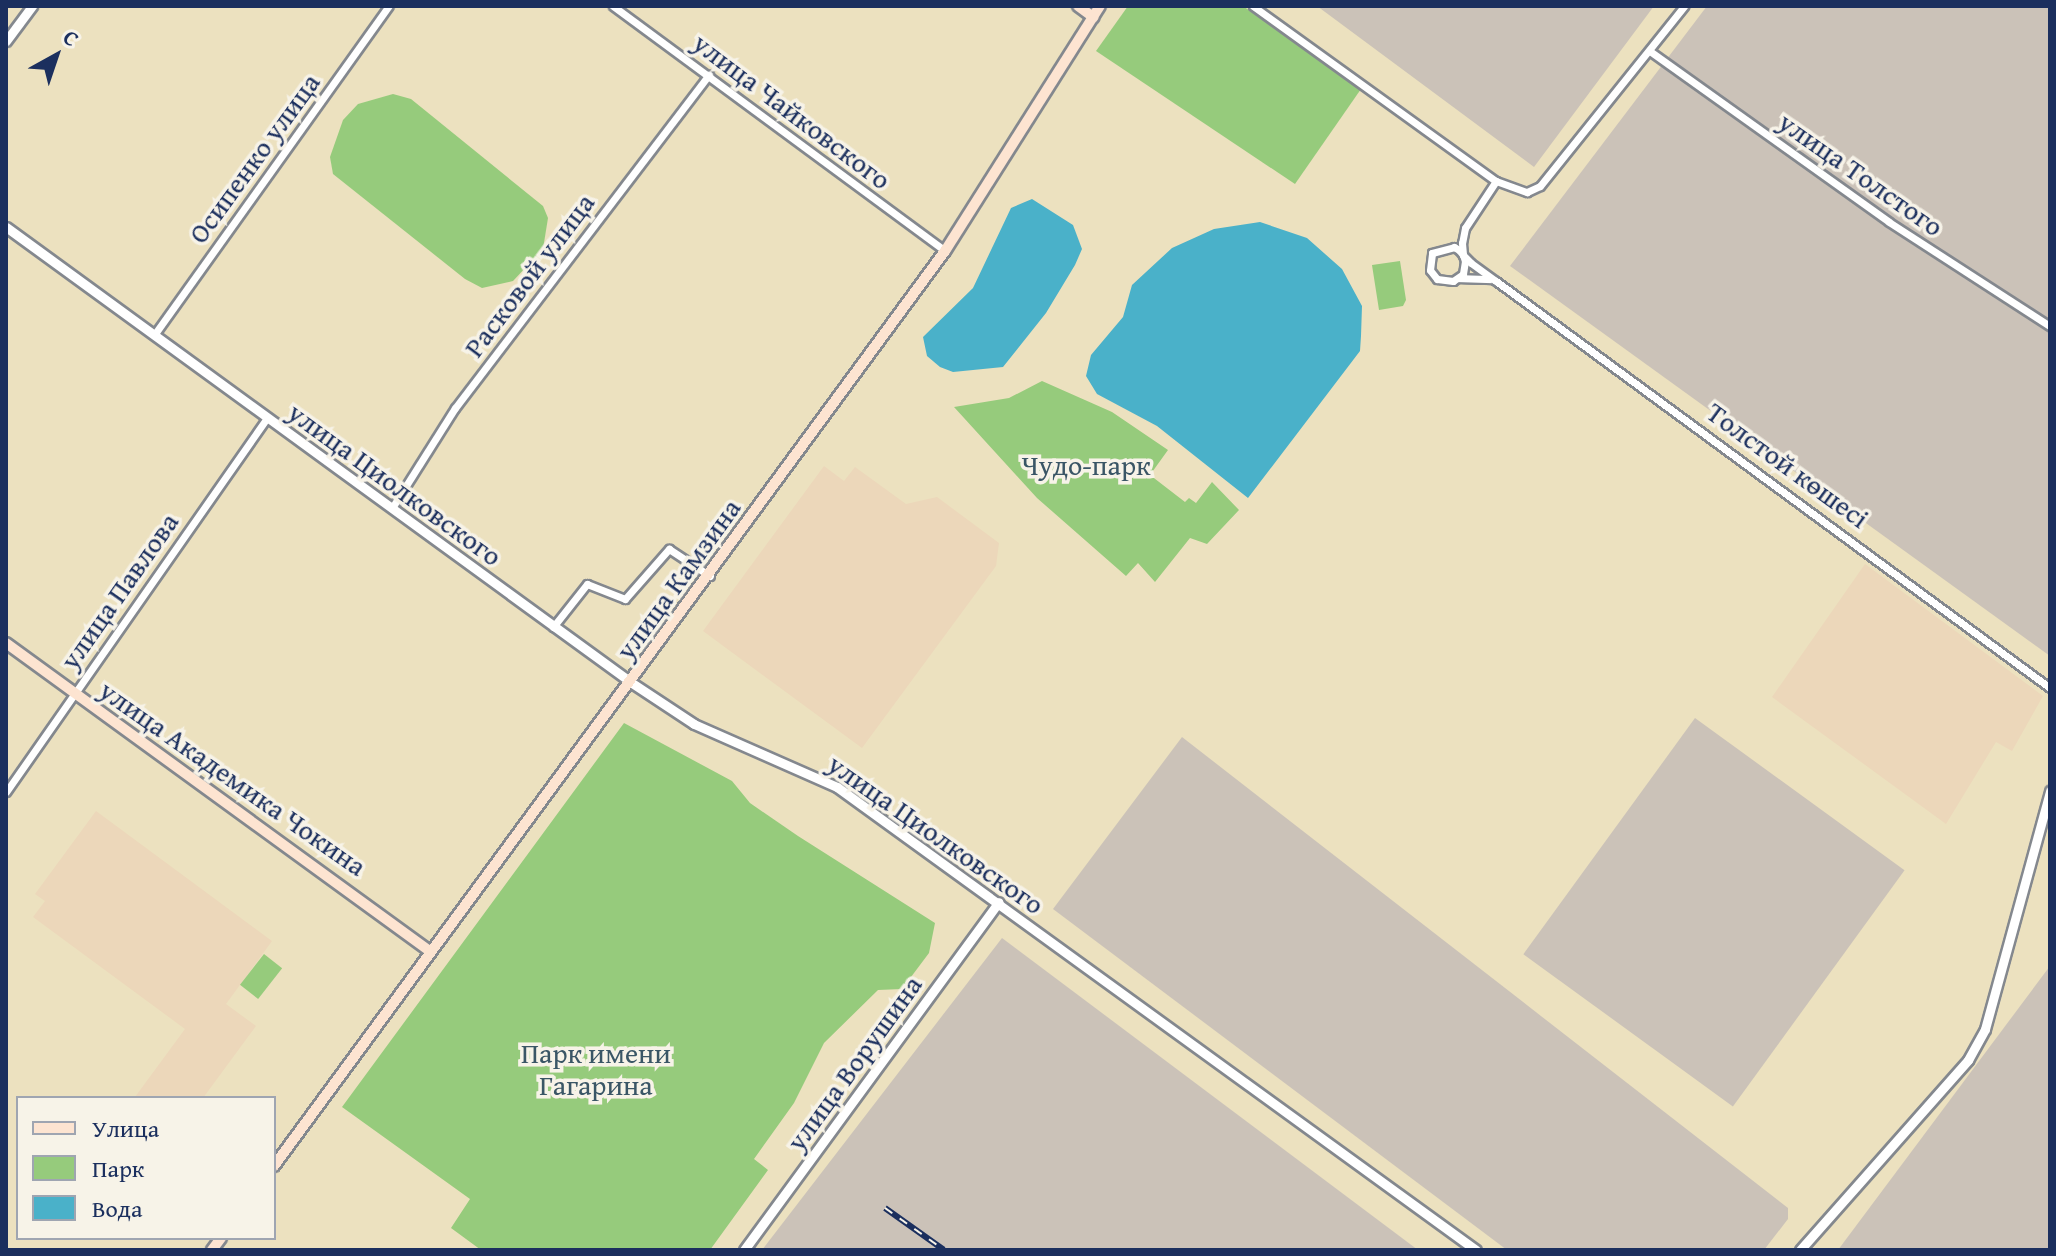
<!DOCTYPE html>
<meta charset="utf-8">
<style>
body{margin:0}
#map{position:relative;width:2056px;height:1256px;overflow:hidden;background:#ece1bf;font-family:"Gentium Book Plus",serif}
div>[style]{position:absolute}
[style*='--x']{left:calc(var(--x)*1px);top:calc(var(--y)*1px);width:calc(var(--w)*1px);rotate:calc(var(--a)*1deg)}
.built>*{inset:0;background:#ecd7ba}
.industrial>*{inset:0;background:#cbc2b8;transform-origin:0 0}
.green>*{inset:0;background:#96cb7c;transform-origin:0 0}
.water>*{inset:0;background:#4ab1c9}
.roads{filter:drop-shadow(2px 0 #84888e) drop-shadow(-2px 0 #84888e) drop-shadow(0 2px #84888e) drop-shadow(0 -2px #84888e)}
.minor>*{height:7px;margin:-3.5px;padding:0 3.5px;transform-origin:3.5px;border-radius:3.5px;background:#fff}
.tertiary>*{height:9px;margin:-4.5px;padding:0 4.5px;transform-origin:4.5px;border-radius:4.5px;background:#fff}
.secondary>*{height:10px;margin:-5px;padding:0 5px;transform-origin:5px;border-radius:5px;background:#fde4d1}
.rail>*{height:6px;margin-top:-3px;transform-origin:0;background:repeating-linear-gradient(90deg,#f7f3e8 0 9px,#1b2f5e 0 18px);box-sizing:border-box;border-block:2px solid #1b2f5e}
span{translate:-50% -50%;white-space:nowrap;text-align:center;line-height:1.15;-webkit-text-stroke:7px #f7f3e8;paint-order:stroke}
.street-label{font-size:28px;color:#1b2f5e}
.park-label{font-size:28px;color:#3a5666}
.frame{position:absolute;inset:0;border:8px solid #1b2f5e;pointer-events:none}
.legend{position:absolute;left:16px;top:1096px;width:260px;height:144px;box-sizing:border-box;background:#f7f3e8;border:2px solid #9fa5b1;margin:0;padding:10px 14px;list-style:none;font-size:24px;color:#1b2f5e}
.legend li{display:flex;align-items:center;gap:16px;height:40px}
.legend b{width:40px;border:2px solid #9fa5b1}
.north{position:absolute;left:16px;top:16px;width:80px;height:80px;-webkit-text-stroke:6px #f7f3e8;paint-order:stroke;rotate:40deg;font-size:22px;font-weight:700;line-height:32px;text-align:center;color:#1b2f5e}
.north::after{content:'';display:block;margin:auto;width:28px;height:36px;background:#1b2f5e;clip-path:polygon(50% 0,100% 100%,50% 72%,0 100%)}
</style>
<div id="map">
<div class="built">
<div style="clip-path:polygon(824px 466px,844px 481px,855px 467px,906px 504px,937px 497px,999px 543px,996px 566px,862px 748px,703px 631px)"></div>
<div style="clip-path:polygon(1865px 564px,2043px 696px,2012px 751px,1996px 742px,1946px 824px,1772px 697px)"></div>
<div style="clip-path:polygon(96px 811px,272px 941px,226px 1004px,256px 1026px,203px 1098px,135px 1097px,185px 1029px,33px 917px,45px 901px,35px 894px)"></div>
</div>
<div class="industrial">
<div style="clip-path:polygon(1317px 6px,1654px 6px,1534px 167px)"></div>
<div style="clip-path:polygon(1707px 6px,2050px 6px,2050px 656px,1510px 266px)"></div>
<div style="left:1695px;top:718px;width:259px;height:292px;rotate:36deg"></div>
<div style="clip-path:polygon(1182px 737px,1788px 1208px,1788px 1219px,1764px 1250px,1507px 1250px,1053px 909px)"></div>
<div style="clip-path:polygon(1002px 938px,1418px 1250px,762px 1250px)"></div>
<div style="clip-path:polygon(2050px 966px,2050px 1250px,1838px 1250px)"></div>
</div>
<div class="green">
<div style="clip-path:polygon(1128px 6px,1243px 6px,1361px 89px,1295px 184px,1096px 51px)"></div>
<div style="clip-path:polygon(393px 94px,411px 99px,543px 206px,548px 218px,543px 249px,513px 281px,482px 288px,465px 279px,333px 174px,330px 157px,343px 120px,358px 104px)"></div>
<div style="clip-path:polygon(1400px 261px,1406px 300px,1403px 306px,1379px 310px,1372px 265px)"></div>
<div style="clip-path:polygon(1042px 381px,1112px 412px,1168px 450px,1150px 475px,1185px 502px,1189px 498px,1196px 503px,1212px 482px,1239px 510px,1207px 544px,1190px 538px,1155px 582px,1138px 563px,1126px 576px,1037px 498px,954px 407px,1009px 398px)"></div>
<div style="clip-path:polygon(624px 723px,732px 781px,750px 803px,798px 836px,935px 923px,929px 953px,902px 989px,878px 990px,824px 1043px,794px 1103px,754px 1159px,768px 1170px,710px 1250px,481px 1250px,451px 1228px,470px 1199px,342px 1107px)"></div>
<div style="left:264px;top:954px;width:23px;height:39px;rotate:38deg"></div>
</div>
<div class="water">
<div style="clip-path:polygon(1032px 199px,1073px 225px,1082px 249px,1075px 265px,1046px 313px,1003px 367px,953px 372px,940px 367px,927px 356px,923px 337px,973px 288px,1011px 208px)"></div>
<div style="clip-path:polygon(1260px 222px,1307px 238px,1342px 269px,1362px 306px,1361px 336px,1360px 351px,1248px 498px,1157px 426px,1097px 394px,1086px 376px,1091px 355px,1123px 317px,1132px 285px,1172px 248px,1214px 229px)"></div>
</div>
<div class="roads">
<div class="minor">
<div style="--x:613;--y:6;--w:413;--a:36.4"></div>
<div style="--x:1253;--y:6;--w:299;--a:35.8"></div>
<div style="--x:1496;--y:181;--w:33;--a:20"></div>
<div style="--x:1527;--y:192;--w:14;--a:-25"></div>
<div style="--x:1540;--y:186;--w:231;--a:-51.3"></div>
<div style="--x:1651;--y:52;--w:292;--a:35.5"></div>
<div style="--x:1889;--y:222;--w:192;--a:32.9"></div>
<div style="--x:1496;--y:181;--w:56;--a:123.4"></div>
<div style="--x:1465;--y:228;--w:15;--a:101"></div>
<div style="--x:1462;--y:243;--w:12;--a:85"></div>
<div style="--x:1463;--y:255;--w:6;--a:72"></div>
<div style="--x:1465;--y:261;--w:13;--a:99"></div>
<div style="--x:1463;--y:274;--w:12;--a:145"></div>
<div style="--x:1453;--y:281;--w:16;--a:-173"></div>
<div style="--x:1437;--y:279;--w:11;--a:-128"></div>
<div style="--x:1430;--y:270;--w:17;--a:-83"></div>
<div style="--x:1432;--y:253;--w:23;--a:-15"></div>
<div style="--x:1454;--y:247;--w:6;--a:31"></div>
<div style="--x:1459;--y:250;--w:6;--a:51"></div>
<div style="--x:1463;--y:255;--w:11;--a:45"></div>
<div style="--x:1471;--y:263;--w:31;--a:36"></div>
<div style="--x:1496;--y:281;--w:687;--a:36.3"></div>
<div style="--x:1459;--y:278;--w:31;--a:2"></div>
<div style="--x:154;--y:335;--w:404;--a:-54.5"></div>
<div style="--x:392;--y:508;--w:118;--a:-57.8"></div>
<div style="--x:455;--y:408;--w:419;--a:-52.7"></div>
<div style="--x:553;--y:627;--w:55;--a:-51.7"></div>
<div style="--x:587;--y:584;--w:41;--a:21.5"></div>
<div style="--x:625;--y:599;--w:67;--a:-48.7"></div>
<div style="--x:669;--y:549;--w:49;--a:33.4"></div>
<div style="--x:6;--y:792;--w:457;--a:-55.1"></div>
</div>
<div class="tertiary">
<div style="--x:6;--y:41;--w:44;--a:-53.4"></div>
<div style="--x:6;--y:227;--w:774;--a:36.07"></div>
<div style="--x:632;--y:683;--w:74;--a:33.5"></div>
<div style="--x:694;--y:724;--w:156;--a:23.8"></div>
<div style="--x:837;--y:787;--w:789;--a:35.93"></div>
<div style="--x:744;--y:1250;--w:431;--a:-53.8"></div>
<div style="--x:1800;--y:1250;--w:254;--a:-48.5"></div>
<div style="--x:1968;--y:1060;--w:35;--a:-61"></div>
<div style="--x:1985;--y:1029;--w:247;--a:-74.7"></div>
</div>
<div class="secondary">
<div style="--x:1078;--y:6;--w:19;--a:36"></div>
<div style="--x:6;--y:643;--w:525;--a:36.02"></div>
<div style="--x:274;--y:1166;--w:1135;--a:-53.75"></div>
<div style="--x:945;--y:251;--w:290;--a:-57.7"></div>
<div style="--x:212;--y:1250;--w:15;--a:-53"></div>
</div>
</div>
<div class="rail">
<div style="--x:885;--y:1208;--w:72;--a:35.4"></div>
</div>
<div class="street-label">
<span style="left:792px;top:111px;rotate:37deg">улица Чайковского</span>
<span style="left:254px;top:158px;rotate:-54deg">Осипенко улица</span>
<span style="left:1861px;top:174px;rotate:35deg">улица Толстого</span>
<span style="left:529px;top:275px;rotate:-53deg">Расковой улица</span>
<span style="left:1788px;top:465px;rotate:36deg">Толстой көшесі</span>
<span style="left:395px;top:484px;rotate:36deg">улица Циолковского</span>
<span style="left:678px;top:579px;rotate:-54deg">улица Камзина</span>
<span style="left:119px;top:591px;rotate:-55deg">улица Павлова</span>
<span style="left:233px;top:778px;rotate:35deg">улица Академика Чокина</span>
<span style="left:936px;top:834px;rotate:35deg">улица Циолковского</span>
<span style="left:854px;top:1063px;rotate:-54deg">улица Ворушина</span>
</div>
<div class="park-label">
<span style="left:1086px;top:465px">Чудо-парк</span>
<span style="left:596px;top:1069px">Парк имени<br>Гагарина</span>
</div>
<div class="frame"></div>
<ul class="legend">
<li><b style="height:10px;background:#fde4d1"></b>Улица</li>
<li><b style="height:22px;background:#96cb7c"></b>Парк</li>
<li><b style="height:22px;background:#4ab1c9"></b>Вода</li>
</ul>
<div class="north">С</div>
</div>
